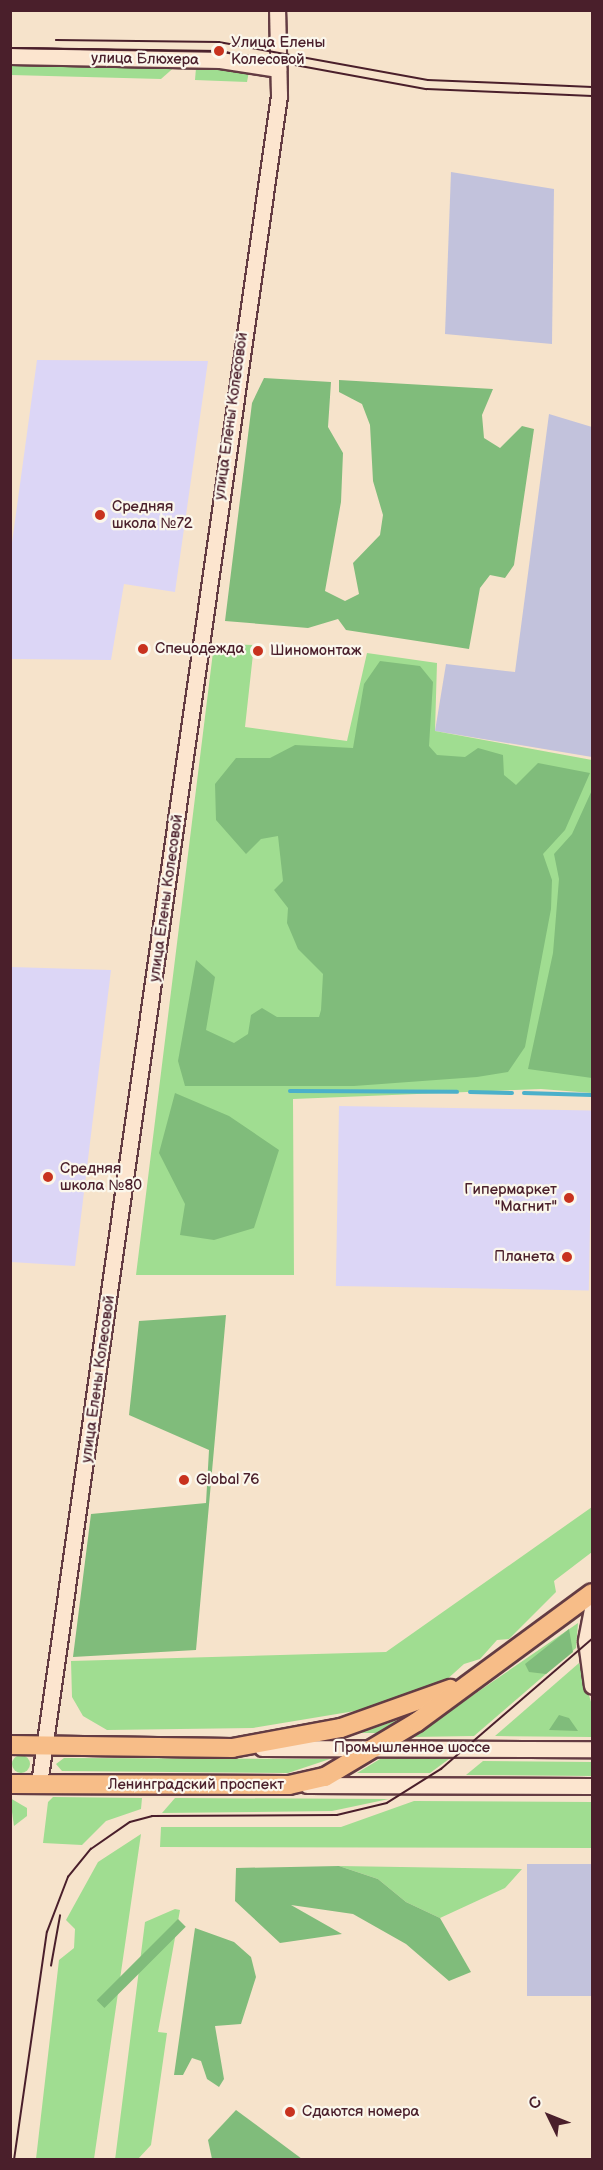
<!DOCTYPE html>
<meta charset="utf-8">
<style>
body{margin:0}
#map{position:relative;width:603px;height:2170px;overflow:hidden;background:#f6e3cb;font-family:"Balsamiq Sans",sans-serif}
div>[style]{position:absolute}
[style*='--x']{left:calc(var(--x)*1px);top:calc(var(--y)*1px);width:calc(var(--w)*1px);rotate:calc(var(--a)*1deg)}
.built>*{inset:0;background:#dcd6f6;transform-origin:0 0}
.industrial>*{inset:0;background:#c2c2dc;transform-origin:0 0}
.green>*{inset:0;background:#a0dd91}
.round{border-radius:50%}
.forest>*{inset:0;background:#80bc7b;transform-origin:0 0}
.stream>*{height:4px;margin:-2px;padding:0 2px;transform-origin:2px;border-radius:2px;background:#4bb0ca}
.roads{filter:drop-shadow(2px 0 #643c43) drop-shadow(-2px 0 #643c43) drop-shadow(0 2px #643c43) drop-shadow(0 -2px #643c43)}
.secondary>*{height:15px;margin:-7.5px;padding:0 7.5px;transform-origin:7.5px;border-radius:7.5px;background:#fce5cf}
.primary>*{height:18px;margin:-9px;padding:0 9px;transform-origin:9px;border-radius:9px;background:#f7bd88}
.tram>*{height:1.5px;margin:-0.75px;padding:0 0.75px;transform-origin:0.75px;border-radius:0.75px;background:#4a1f2b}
.dots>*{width:16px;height:16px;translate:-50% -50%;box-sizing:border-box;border:3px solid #fbf7ec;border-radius:50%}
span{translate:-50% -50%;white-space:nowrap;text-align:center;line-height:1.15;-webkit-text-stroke:4.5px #fbf7ec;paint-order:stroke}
.poi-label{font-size:15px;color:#4a1f2b}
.left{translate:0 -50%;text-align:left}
.right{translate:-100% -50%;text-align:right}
.street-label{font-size:15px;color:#4a1f2b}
.frame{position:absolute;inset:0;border:12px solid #4a1f2b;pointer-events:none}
.north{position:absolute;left:519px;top:2086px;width:60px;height:60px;-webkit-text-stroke:4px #fbf7ec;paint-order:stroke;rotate:313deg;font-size:16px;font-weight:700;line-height:24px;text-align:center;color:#4a1f2b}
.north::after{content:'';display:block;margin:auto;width:21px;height:27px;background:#4a1f2b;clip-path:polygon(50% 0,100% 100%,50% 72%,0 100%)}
</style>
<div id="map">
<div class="built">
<div style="clip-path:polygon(37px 360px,208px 361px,175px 592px,124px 584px,111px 660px,11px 659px,11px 550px)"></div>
<div style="clip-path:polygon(11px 967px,111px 970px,75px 1266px,11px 1262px)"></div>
<div style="left:339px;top:1106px;width:253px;height:180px;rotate:1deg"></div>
</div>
<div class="industrial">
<div style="clip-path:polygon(451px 172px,554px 189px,552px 344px,445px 334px)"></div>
<div style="clip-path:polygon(549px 414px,592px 427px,592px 757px,435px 731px,446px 664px,515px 672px)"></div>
<div style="left:592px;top:1864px;width:132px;height:65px;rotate:90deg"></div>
</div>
<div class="green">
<div style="clip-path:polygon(11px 62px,178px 64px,161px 79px,11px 75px)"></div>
<div style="clip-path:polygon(203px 65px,249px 71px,247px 82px,195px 80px,196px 68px)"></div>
<div style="clip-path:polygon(214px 644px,254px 645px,245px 727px,347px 741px,367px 653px,437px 663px,435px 731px,592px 760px,592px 1093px,541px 1089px,293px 1099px,294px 1275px,136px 1275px)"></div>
<div style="clip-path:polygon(592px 1507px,592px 1552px,554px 1581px,556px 1592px,509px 1639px,497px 1640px,480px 1659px,464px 1664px,444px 1682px,379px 1707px,253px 1728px,107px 1730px,83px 1716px,72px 1697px,71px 1661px,386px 1652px)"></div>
<div style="clip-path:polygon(578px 1623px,576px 1648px,474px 1736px,412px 1737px)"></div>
<div style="clip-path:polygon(579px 1663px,592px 1705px,592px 1737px,495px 1736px)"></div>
<div style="clip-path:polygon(420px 1712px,383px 1733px,349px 1733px,380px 1726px)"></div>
<div class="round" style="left:12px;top:1755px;width:18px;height:18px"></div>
<div style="clip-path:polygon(64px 1758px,321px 1759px,330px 1759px,288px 1773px,62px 1771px,56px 1764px)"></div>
<div style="clip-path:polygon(380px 1759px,449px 1759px,430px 1773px,357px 1773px)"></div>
<div style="clip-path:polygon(483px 1761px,592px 1762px,592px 1776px,466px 1775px)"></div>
<div style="clip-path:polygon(53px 1797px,142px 1798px,141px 1809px,106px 1821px,82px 1845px,43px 1843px,48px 1802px)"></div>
<div style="clip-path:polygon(10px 1798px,27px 1808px,27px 1816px,14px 1826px)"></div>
<div style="clip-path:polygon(175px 1798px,389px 1799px,332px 1811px,162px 1813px)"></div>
<div style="clip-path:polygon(414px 1801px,592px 1802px,592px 1848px,160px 1847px,161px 1827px,341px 1827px)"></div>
<div style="clip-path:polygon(141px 1834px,94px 2159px,36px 2159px,59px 1960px,74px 1948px,75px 1929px,66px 1920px,98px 1862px)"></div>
<div style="clip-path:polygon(339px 1866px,522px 1869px,505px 1888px,440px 1918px,406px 1902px,378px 1879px)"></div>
<div style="clip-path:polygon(175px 1909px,180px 1910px,158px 2032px,167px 2033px,151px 2145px,138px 2159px,115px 2160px,145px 1922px)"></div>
</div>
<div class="forest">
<div style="clip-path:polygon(264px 378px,331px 382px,328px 427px,343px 453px,341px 502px,325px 591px,345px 601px,359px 594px,353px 563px,380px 535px,383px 515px,373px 481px,370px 425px,362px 404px,339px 392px,339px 380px,493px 389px,482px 415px,484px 438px,500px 448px,522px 426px,534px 429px,514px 565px,505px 578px,490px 575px,480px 588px,469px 649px,346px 630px,338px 619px,308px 628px,225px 621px,252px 403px)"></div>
<div style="clip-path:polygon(380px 661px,420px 666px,433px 682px,429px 746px,437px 755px,465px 757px,478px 748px,503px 755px,504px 775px,516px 785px,538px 763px,590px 773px,565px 830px,543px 854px,552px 880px,551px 909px,525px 1047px,508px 1072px,477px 1077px,354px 1086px,185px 1086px,178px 1061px,196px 960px,215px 977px,206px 1030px,234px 1043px,248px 1034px,251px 1015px,262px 1008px,277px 1017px,319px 1017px,321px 1010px,323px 974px,298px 949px,287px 923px,288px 908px,274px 890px,283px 881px,278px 836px,261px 839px,246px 854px,216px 820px,215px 784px,236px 758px,270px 758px,295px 745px,353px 748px,364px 684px)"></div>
<div style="clip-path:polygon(592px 790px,592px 1078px,528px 1069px,553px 953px,559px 879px,554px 854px,572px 834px)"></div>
<div style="clip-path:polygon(175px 1093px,229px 1116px,279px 1150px,254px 1228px,214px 1240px,180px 1235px,185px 1204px,159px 1153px)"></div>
<div style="clip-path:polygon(226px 1315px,196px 1650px,73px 1657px,91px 1514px,206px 1503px,209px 1450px,129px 1415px,139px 1321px)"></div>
<div style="clip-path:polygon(569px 1629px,573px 1652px,546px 1674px,529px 1672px,525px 1664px)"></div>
<div style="clip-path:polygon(559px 1715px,569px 1718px,578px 1731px,549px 1730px)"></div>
<div style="clip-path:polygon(339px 1866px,378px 1879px,406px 1902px,440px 1918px,471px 1972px,449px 1981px,406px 1944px,353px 1914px,291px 1905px,342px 1934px,280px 1943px,235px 1901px,236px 1868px)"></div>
<div style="left:178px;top:1919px;width:11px;height:115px;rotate:45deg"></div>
<div style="clip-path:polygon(195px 1928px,234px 1942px,251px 1957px,256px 1977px,241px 2024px,215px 2026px,224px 2079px,219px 2087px,207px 2079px,201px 2061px,192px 2058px,183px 2075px,174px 2075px)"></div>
<div style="clip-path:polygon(236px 2110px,302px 2159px,212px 2159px,208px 2140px)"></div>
</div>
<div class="stream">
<div style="--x:290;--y:1091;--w:167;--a:0.3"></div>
<div style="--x:470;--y:1092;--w:42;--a:1.4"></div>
<div style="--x:524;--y:1093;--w:68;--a:1.7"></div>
</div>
<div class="roads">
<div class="secondary">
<div style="--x:10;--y:56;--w:210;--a:1.1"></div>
<div style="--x:220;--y:60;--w:59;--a:8.8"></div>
<div style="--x:592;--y:1609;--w:33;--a:101"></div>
<div style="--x:586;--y:1641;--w:45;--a:82.4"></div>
<div style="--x:262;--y:1748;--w:330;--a:0.2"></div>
<div style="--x:39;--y:1784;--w:1706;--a:-81.91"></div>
<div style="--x:279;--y:95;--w:85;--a:-91.3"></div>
<div style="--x:307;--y:1785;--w:285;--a:0.2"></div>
</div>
<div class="primary">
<div style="--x:10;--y:1745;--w:222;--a:0.8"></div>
<div style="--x:232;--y:1748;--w:111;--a:-10.4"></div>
<div style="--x:341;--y:1728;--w:116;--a:-19.7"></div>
<div style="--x:10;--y:1784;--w:279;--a:0.2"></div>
<div style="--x:289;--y:1785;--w:37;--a:-13"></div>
<div style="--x:325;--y:1777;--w:107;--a:-30.9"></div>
<div style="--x:417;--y:1722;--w:217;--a:-36.4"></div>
</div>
</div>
<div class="tram">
<div style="--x:56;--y:40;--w:163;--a:0.7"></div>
<div style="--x:219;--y:42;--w:212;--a:10.3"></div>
<div style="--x:428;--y:80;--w:164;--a:2.4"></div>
<div style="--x:10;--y:48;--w:209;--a:0.8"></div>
<div style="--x:219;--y:51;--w:211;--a:10.4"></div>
<div style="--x:427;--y:89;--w:165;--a:2.4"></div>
<div style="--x:51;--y:1966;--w:51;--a:-79.8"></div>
<div style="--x:14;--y:2160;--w:230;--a:-81.8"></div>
<div style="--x:47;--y:1932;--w:59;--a:-69.1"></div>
<div style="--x:68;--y:1877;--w:36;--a:-51"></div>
<div style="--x:91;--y:1849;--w:47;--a:-34.7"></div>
<div style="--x:130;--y:1822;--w:23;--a:-15"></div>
<div style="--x:152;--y:1816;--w:185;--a:-0.3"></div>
<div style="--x:337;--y:1815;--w:51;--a:-13.5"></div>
<div style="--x:387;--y:1803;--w:64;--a:-32.2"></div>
<div style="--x:441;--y:1769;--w:199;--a:-40.7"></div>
</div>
<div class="dots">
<div style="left:219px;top:51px;background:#c8321e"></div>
<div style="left:100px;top:515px;background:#c8321e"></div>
<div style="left:143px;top:649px;background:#c8321e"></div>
<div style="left:258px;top:651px;background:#c8321e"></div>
<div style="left:48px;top:1177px;background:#c8321e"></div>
<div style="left:569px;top:1198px;background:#c8321e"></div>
<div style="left:567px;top:1257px;background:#c8321e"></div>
<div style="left:184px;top:1480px;background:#c8321e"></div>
<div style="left:290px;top:2112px;background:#c8321e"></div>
</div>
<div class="poi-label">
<span class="left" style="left:231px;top:51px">Улица Елены<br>Колесовой</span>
<span class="left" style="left:112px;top:515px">Средняя<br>школа №72</span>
<span class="left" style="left:155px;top:649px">Спецодежда</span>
<span class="left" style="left:270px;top:651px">Шиномонтаж</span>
<span class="left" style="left:60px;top:1177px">Средняя<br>школа №80</span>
<span class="right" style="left:557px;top:1198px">Гипермаркет<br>"Магнит"</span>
<span class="right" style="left:555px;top:1257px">Планета</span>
<span class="left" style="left:196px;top:1480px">Global 76</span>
<span class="left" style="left:302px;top:2112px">Сдаются номера</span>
</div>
<div class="street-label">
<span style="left:145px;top:59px;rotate:1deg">улица Блюхера</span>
<span style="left:231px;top:416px;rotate:-82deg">улица Елены Колесовой</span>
<span style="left:166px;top:898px;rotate:-82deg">улица Елены Колесовой</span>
<span style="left:98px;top:1379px;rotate:-82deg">улица Елены Колесовой</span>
<span style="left:412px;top:1748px">Промышленное шоссе</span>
<span style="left:196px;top:1785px">Ленинградский проспект</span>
</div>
<div class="frame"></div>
<div class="north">С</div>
</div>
